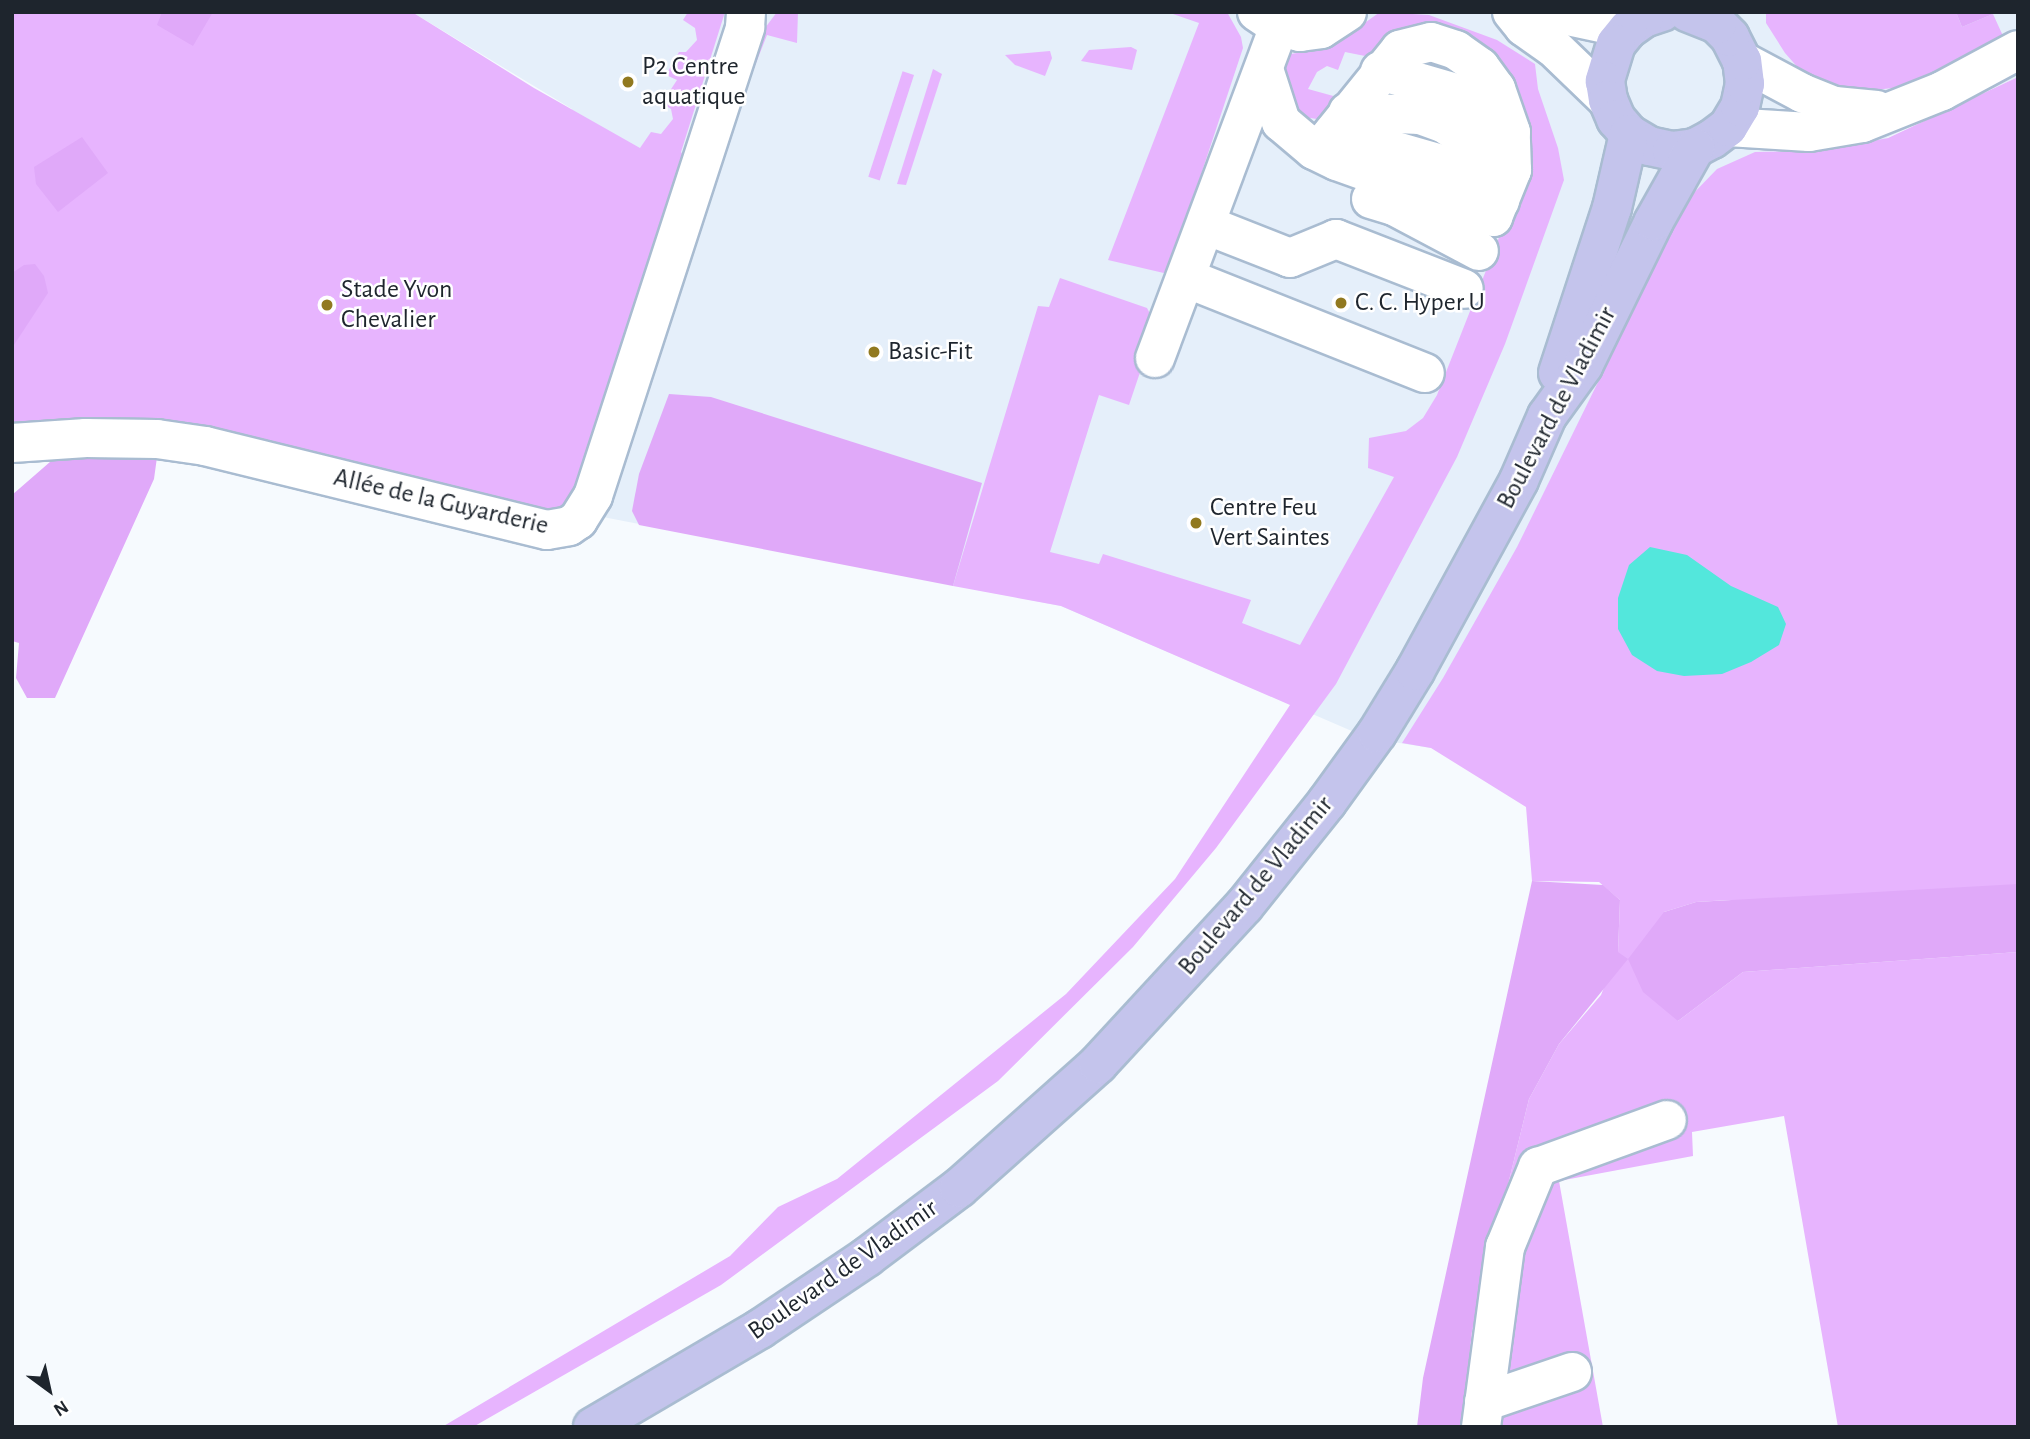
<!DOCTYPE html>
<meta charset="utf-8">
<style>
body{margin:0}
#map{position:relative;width:2030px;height:1439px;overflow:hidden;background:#f6fafe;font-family:"Alegreya Sans",sans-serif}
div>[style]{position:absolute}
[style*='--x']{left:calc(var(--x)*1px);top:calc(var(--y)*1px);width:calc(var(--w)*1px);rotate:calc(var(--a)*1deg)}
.built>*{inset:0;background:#e5effa}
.green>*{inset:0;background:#e7b4fe;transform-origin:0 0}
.forest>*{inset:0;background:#e0a9f9}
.water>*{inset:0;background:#53e7dc}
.roads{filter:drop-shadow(2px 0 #a9bcd1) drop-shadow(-2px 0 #a9bcd1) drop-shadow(0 2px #a9bcd1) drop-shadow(0 -2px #a9bcd1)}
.minor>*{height:38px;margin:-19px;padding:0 19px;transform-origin:19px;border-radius:19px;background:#fff}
.major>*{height:38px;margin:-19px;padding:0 19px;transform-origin:19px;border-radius:19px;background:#c4c4ec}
.dots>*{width:19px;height:19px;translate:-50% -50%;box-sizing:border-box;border:4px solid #fff;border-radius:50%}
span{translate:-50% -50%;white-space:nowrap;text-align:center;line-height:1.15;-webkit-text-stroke:5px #fff;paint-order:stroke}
.poi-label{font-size:26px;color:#1e252d}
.left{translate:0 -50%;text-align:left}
.street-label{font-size:26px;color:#1e252d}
.frame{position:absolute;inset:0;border:14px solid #1e252d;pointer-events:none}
.north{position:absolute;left:14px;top:1355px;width:70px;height:70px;-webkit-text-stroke:5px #fff;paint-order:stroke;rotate:147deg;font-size:19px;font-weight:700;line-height:28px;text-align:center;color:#1e252d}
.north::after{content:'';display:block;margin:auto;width:24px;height:32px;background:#1e252d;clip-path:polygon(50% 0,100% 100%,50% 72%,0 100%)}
</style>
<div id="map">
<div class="built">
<div style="clip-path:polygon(412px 12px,2018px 12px,2018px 77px,1705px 222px,1431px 748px,1368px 738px,1061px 606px,572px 511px,572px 109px)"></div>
</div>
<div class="green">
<div style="clip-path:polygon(12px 12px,412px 12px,534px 88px,640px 148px,651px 132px,661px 134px,673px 119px,671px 109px,662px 103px,677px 80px,666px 75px,679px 52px,686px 52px,697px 40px,695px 28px,683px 20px,688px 12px,725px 12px,681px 152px,690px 166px,572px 511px,545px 519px,12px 427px)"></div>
<div style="clip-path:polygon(777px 12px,798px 12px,797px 43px,767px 35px,727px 137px,759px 36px)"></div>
<div style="clip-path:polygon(1146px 12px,1227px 12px,1241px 37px,1243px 48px,1168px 274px,1108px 260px,1199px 23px,1173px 14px)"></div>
<div style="clip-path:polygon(1380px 12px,1429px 15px,1497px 40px,1535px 64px,1538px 89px,1558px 148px,1564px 180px,1505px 344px,1457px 457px,1336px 684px,1216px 848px,1133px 947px,998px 1081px,721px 1285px,473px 1427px,442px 1427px,730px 1256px,778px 1207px,837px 1179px,1066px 994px,1175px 879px,1290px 705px,1061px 606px,953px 586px,1038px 306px,1049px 307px,1060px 278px,1147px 308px,1156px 325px,1129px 405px,1099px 395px,1050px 552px,1099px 564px,1103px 554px,1251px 600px,1242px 623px,1300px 645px,1394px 477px,1368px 468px,1369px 438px,1406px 431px,1423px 418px,1437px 395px,1511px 207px,1479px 53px,1375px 58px,1345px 52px,1338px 70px,1327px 66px,1317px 72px,1308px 89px,1337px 97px,1323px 120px,1304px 117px,1300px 127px,1280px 75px,1291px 54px,1331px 47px)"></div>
<div style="clip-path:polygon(1766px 12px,1956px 12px,1962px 27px,1993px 14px,2003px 36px,1911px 86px,1865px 91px,1824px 87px,1800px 70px,1785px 53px,1766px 23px)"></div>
<div style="clip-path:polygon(1131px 47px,1137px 50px,1132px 70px,1081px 61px,1089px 50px)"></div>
<div style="clip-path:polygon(1050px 51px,1052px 58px,1045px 76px,1015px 65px,1005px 55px)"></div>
<div style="clip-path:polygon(933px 69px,942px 74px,906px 185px,897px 184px)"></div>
<div style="left:914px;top:75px;width:111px;height:12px;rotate:108deg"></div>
<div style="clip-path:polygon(2018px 77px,2018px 919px,1729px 900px,1696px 902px,1664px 912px,1678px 1021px,1743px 972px,2018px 952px,2018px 1427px,1838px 1427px,1784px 1116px,1692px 1132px,1693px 1156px,1559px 1181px,1603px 1427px,1462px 1427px,1472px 1331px,1529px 1099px,1559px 1044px,1601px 995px,1618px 952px,1620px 900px,1599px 882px,1532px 881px,1526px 807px,1431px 748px,1402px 743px,1443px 678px,1517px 547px,1688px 199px,1717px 169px,1755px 152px,1819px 151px,1888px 138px)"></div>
</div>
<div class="forest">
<div style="clip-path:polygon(162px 12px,213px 12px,193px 46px,157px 25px)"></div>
<div style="clip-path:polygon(1956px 12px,1993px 12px,1993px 14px,1962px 27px)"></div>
<div style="clip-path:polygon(82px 137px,108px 173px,58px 212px,36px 184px,34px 167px)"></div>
<div style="clip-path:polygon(35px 264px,44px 276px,48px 293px,12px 348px,12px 273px,24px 265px)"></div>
<div style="clip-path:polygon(669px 394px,711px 397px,982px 483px,953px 586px,639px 525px,632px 511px,639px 474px)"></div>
<div style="clip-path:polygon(158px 450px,154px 479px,55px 698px,27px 698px,16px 678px,19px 643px,12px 641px,12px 495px,58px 455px)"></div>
<div style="clip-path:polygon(1532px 881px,1603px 885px,1620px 900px,1618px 952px,1628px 959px,1664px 912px,1696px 902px,2018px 884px,2018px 952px,1743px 972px,1678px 1021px,1643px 992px,1628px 959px,1559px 1044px,1529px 1099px,1472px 1331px,1462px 1427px,1417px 1427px,1423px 1378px)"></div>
</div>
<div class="water">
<div style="clip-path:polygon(1650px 547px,1687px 555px,1731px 586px,1778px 607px,1786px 624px,1779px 645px,1751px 662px,1722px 674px,1684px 676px,1657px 671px,1632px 655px,1618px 629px,1618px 598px,1629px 565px)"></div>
</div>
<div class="roads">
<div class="minor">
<div style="--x:1257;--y:12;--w:27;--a:34"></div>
<div style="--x:1279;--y:27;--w:22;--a:13"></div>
<div style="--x:1300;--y:32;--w:21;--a:-8"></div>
<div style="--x:1321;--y:29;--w:31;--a:-33"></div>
<div style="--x:1512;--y:12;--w:19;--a:51"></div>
<div style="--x:1524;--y:27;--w:35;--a:35"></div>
<div style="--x:1553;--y:47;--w:76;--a:43.9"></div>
<div style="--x:1549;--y:12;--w:81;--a:12.1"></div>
<div style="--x:1742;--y:61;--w:68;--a:28.1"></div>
<div style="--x:1802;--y:93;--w:35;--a:22"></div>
<div style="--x:1835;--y:106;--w:42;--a:5.4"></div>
<div style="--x:1264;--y:69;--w:56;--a:72.2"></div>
<div style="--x:1281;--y:122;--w:43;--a:40.3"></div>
<div style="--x:1314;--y:150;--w:25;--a:26"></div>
<div style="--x:1337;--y:161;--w:166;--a:19.7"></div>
<div style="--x:1493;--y:217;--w:51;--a:-68"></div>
<div style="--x:1512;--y:170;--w:38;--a:-92"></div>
<div style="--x:1511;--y:132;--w:46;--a:-109.2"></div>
<div style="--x:1496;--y:89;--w:27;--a:-126"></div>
<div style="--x:1480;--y:67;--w:29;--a:-145"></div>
<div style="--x:1456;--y:50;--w:26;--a:-162"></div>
<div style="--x:1431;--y:42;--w:32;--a:166"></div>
<div style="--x:1400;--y:50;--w:116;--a:129"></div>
<div style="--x:1327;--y:140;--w:16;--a:142"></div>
<div style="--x:1380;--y:71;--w:79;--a:16.1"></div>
<div style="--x:1456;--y:93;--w:67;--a:35.3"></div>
<div style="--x:1348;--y:112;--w:72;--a:2.4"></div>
<div style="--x:1420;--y:115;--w:27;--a:20"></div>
<div style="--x:1445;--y:124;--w:81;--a:34.5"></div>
<div style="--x:1728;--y:127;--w:81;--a:3.5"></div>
<div style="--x:1809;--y:132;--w:54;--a:-9.6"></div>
<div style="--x:1862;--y:123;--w:86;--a:-21.8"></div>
<div style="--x:1942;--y:91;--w:86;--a:-28.3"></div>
<div style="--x:1333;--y:133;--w:149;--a:16"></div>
<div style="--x:1476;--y:174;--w:36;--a:48"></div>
<div style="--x:1371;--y:199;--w:24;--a:17"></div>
<div style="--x:1394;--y:206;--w:96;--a:27.9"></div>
<div style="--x:1206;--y:225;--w:90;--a:21.4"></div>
<div style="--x:1290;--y:258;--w:50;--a:-22.4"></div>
<div style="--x:1336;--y:239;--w:137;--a:21.3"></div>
<div style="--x:1186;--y:278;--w:257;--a:21.7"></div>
<div style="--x:1155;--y:358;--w:353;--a:-69.5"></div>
<div style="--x:12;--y:443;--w:74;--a:-3.9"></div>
<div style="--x:86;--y:438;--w:71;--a:0.8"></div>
<div style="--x:157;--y:439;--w:49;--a:8.3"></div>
<div style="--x:205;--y:446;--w:352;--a:13.8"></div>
<div style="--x:547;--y:530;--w:22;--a:-10"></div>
<div style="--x:569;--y:526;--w:11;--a:-34"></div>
<div style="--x:578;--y:520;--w:28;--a:-58"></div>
<div style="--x:593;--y:496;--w:493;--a:-72"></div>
<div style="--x:745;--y:27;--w:15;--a:-86"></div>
<div style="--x:1484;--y:1402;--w:93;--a:-18.8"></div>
<div style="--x:1481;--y:1427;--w:182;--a:-82.4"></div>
<div style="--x:1505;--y:1247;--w:87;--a:-67.6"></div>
<div style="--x:1538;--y:1167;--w:137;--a:-20"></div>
</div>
<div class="major">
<div style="--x:1662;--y:12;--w:19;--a:162"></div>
<div style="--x:1644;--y:18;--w:19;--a:145"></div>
<div style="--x:1628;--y:29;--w:19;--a:129"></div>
<div style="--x:1616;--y:44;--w:39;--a:107"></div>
<div style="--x:1605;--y:81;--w:19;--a:81"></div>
<div style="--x:1608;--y:100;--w:21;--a:67"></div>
<div style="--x:1616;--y:119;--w:20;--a:49"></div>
<div style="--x:1629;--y:134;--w:23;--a:31"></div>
<div style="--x:1649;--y:146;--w:24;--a:12"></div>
<div style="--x:1672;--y:151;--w:23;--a:-7"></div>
<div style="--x:1695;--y:148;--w:19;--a:-28"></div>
<div style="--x:1712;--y:139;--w:20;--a:-37"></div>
<div style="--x:1728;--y:127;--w:23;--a:-59"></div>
<div style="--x:1740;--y:107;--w:24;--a:-78"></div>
<div style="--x:1745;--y:84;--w:23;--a:-97"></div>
<div style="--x:1742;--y:61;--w:27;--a:-117"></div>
<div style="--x:1730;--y:37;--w:18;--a:-135"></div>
<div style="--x:1717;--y:24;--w:32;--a:-158"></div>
<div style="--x:1558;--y:373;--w:174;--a:-71.9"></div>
<div style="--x:1612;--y:208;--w:76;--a:-77.1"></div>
<div style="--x:593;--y:1427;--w:194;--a:-30.4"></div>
<div style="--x:760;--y:1329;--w:129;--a:-33.9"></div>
<div style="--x:867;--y:1257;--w:115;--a:-36.9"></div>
<div style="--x:959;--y:1188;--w:186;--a:-41.7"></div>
<div style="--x:1098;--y:1064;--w:215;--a:-47.3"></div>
<div style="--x:1244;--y:906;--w:133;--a:-51.4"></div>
<div style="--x:1327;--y:802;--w:85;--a:-54.1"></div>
<div style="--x:1377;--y:733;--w:73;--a:-58.5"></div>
<div style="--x:1415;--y:671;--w:217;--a:-61.4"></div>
<div style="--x:1519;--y:480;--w:70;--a:-66.4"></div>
<div style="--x:1547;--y:416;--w:62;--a:-54.2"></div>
<div style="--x:1583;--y:366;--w:161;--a:-63.9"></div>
<div style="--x:1654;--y:221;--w:84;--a:-60.7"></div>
</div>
</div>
<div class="dots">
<div style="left:628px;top:82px;background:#91791f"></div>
<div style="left:1341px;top:303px;background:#91791f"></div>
<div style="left:327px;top:305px;background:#91791f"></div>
<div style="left:874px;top:352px;background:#91791f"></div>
<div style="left:1196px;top:523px;background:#91791f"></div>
</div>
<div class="poi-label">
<span class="left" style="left:642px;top:82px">P2 Centre<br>aquatique</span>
<span class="left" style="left:341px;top:305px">Stade Yvon<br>Chevalier</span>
<span class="left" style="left:1355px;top:303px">C. C. Hyper U</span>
<span class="left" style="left:888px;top:352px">Basic-Fit</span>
<span class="left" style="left:1210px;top:523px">Centre Feu<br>Vert Saintes</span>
</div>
<div class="street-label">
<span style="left:1557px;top:408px;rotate:-62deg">Boulevard de Vladimir</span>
<span style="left:441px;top:502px;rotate:13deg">Allée de la Guyarderie</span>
<span style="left:1256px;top:886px;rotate:-50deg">Boulevard de Vladimir</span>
<span style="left:843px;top:1270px;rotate:-35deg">Boulevard de Vladimir</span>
</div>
<div class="frame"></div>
<div class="north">N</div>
</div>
